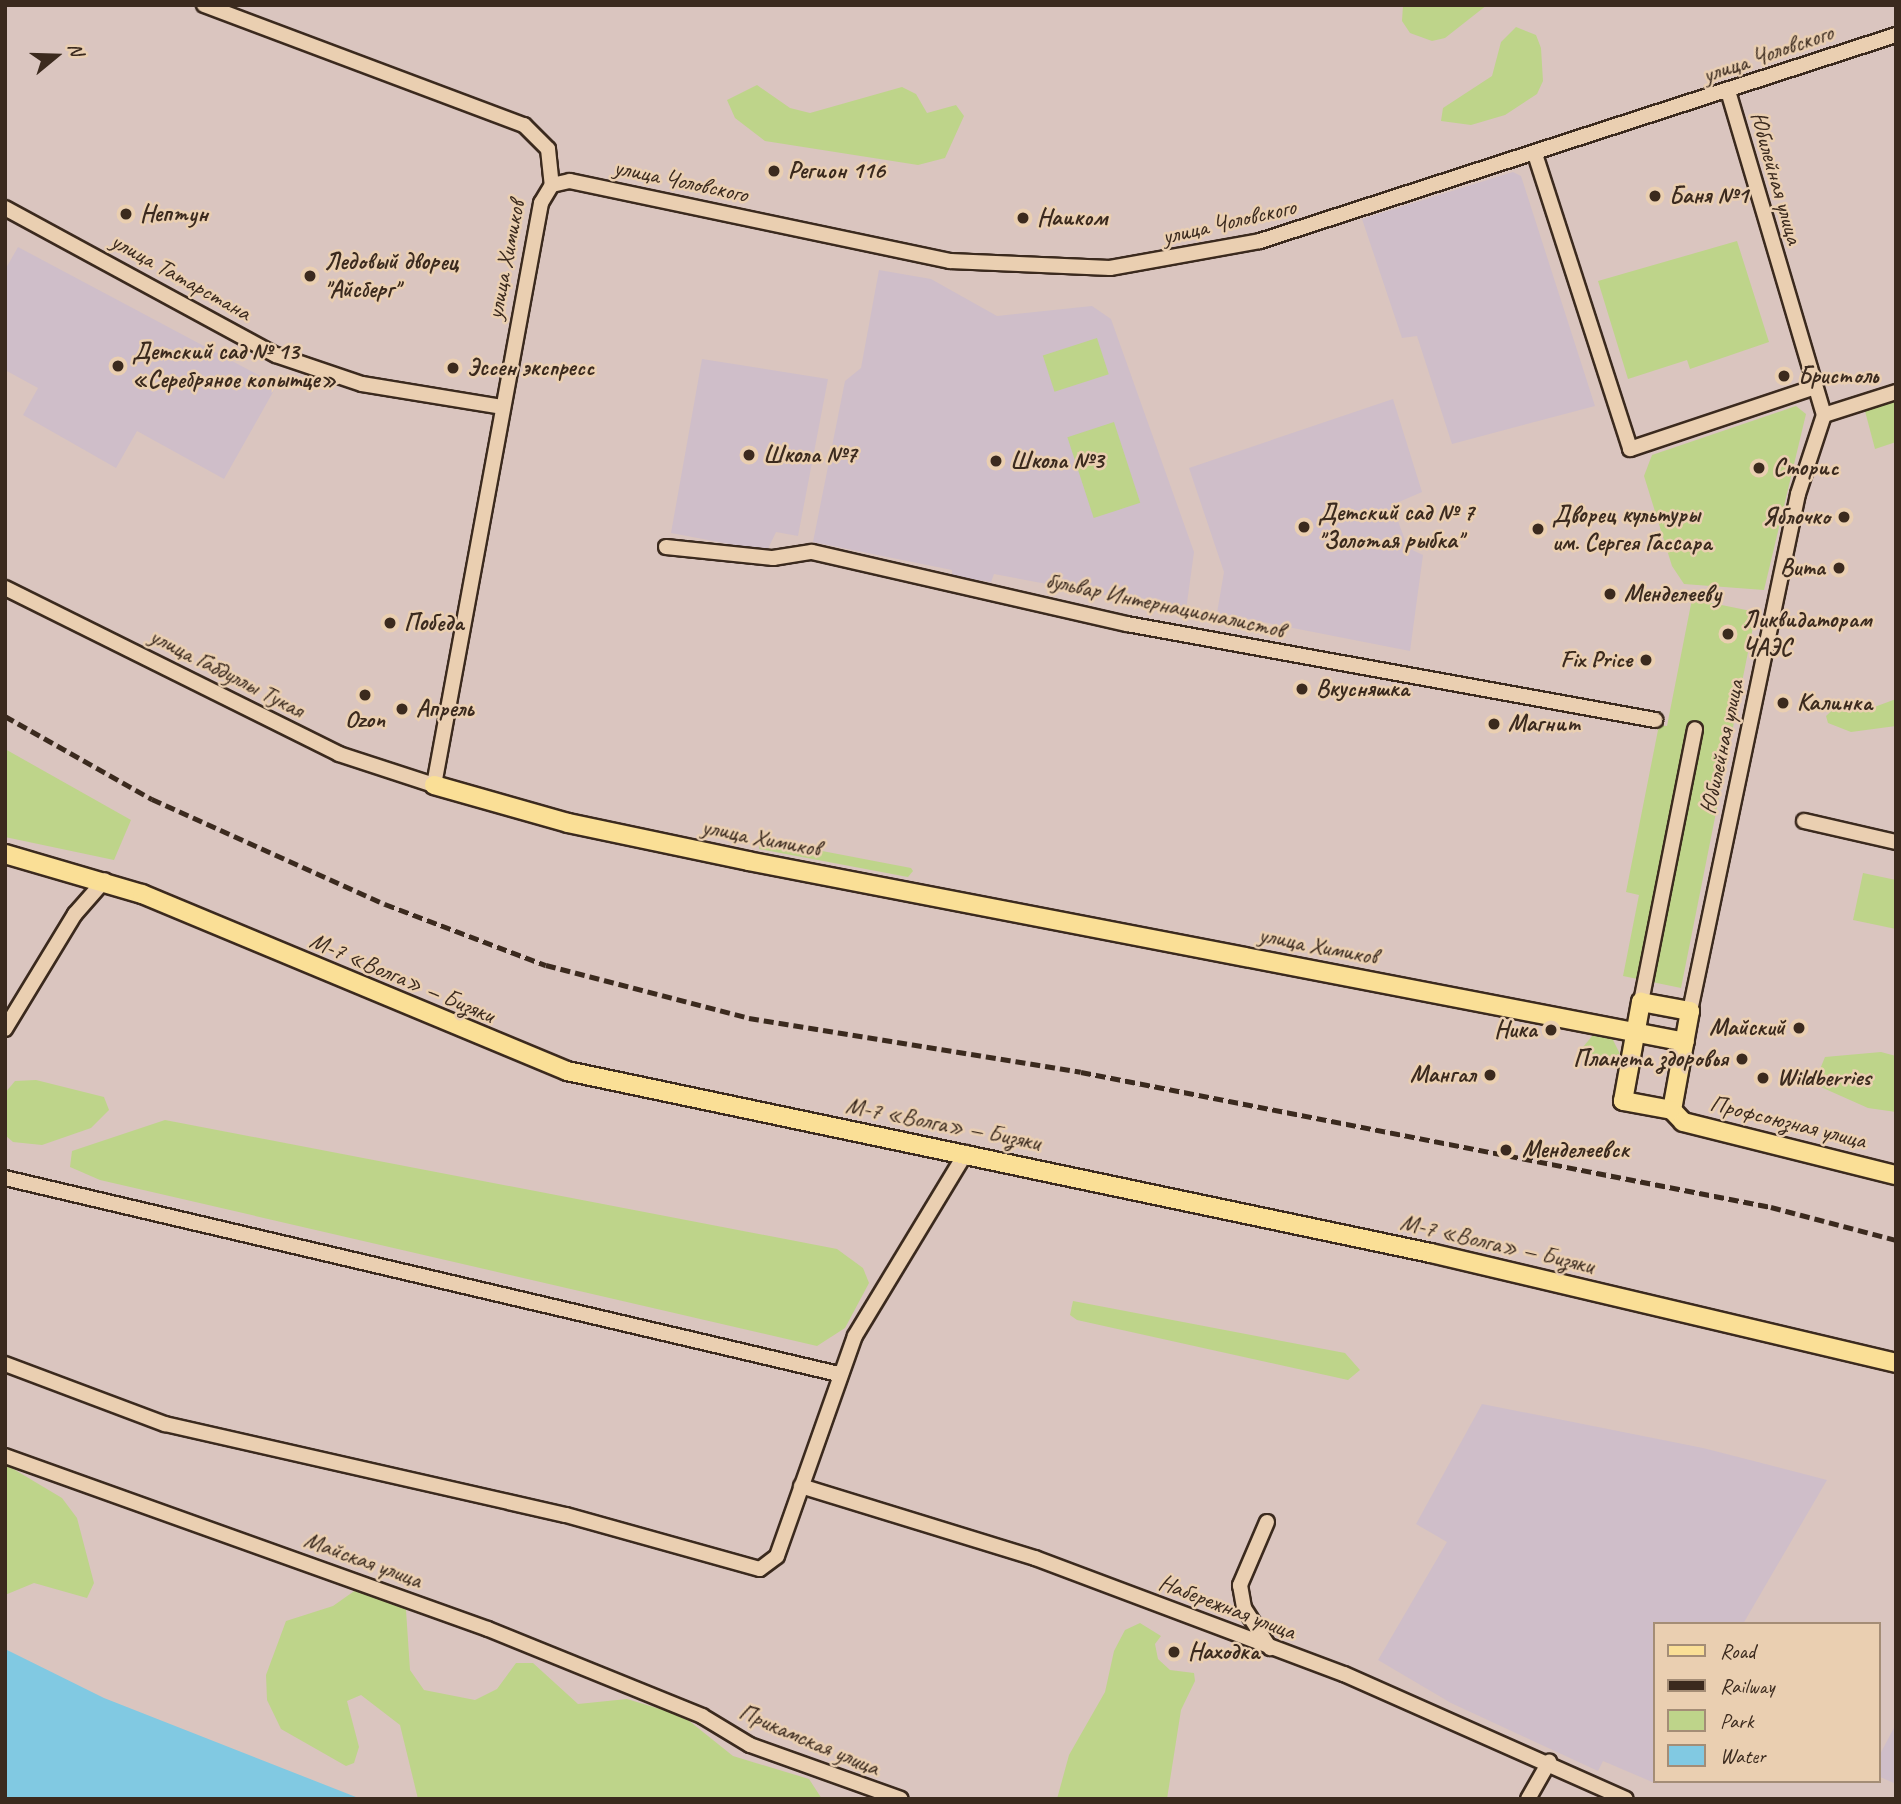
<!DOCTYPE html>
<meta charset="utf-8">
<style>
body{margin:0}
#map{position:relative;width:1901px;height:1804px;overflow:hidden;background:#dac5bf;font-family:Caveat,sans-serif}
div>[style]{position:absolute}
[style*='--x']{left:calc(var(--x)*1px);top:calc(var(--y)*1px);width:calc(var(--w)*1px);rotate:calc(var(--a)*1deg)}
.built>*{inset:0;background:#cfbec9}
.green>*{inset:0;background:#bed48a;transform-origin:0 0}
.water>*{inset:0;background:#81c9e2}
.roads{filter:drop-shadow(2px 0 #3b2a1e) drop-shadow(-2px 0 #3b2a1e) drop-shadow(0 2px #3b2a1e) drop-shadow(0 -2px #3b2a1e)}
.minor>*{height:14px;margin:-7px;padding:0 7px;transform-origin:7px;border-radius:7px;background:#eacfb1}
.major>*{height:18px;margin:-9px;padding:0 9px;transform-origin:9px;border-radius:9px;background:#fadf96}
.rail>*{height:4.5px;margin-top:-2.25px;transform-origin:0;background:repeating-linear-gradient(90deg,#3b2a1e 0 10px,transparent 0 15px)}
.dots>*{width:19px;height:19px;translate:-50% -50%;box-sizing:border-box;border:4px solid #eacfb1;border-radius:50%}
span{translate:-50% -50%;white-space:nowrap;text-align:center;line-height:1.15;-webkit-text-stroke:5px #eacfb1;paint-order:stroke}
.street-label{font-size:24px;color:#3b2a1e}
.poi-label{font-size:24px;color:#3b2a1e;font-weight:700}
.left{translate:0 -50%;text-align:left}
.right{translate:-100% -50%;text-align:right}
.frame{position:absolute;inset:0;border:7px solid #3b2a1e;pointer-events:none}
.legend{position:absolute;left:1653px;top:1622px;width:228px;height:161px;box-sizing:border-box;background:#eacfb1;border:2px solid #a48d76;margin:0;padding:9px 12px;list-style:none;font-size:21px;color:#3b2a1e}
.legend li{display:flex;align-items:center;gap:14px;height:35px}
.legend b{width:35px;border:2px solid #a48d76}
.north{position:absolute;left:21px;top:21px;width:70px;height:70px;-webkit-text-stroke:5px #eacfb1;paint-order:stroke;rotate:71deg;font-size:19px;font-weight:700;line-height:28px;text-align:center;color:#3b2a1e}
.north::after{content:'';display:block;margin:auto;width:24px;height:32px;background:#3b2a1e;clip-path:polygon(50% 0,100% 100%,50% 72%,0 100%)}
</style>
<div id="map">
<div class="built">
<div style="clip-path:polygon(1513px 172px,1521px 176px,1595px 406px,1452px 444px,1417px 336px,1402px 338px,1362px 219px)"></div>
<div style="clip-path:polygon(18px 247px,277px 385px,224px 479px,137px 431px,116px 468px,23px 415px,38px 388px,5px 370px,5px 270px)"></div>
<div style="clip-path:polygon(879px 270px,931px 279px,997px 316px,1092px 306px,1111px 319px,1194px 552px,1186px 610px,994px 574px,991px 582px,952px 576px,952px 570px,813px 542px,845px 381px,861px 368px)"></div>
<div style="clip-path:polygon(702px 359px,828px 379px,798px 536px,776px 532px,767px 551px,671px 533px)"></div>
<div style="clip-path:polygon(1393px 399px,1422px 492px,1392px 505px,1408px 548px,1423px 555px,1410px 651px,1217px 613px,1224px 572px,1189px 468px)"></div>
<div style="clip-path:polygon(1482px 1404px,1703px 1448px,1827px 1480px,1743px 1624px,1654px 1624px,1657px 1784px,1603px 1761px,1598px 1771px,1451px 1703px,1378px 1660px,1447px 1542px,1416px 1524px)"></div>
<div style="clip-path:polygon(1896px 1724px,1896px 1784px,1878px 1776px,1878px 1758px)"></div>
</div>
<div class="green">
<div style="clip-path:polygon(1403px 5px,1487px 5px,1445px 38px,1432px 41px,1410px 33px,1402px 21px)"></div>
<div style="clip-path:polygon(1516px 27px,1536px 35px,1541px 48px,1543px 81px,1537px 94px,1505px 115px,1471px 125px,1441px 121px,1443px 108px,1492px 76px,1501px 42px)"></div>
<div style="clip-path:polygon(757px 85px,790px 108px,810px 113px,902px 87px,916px 94px,927px 113px,956px 105px,964px 116px,945px 158px,918px 165px,765px 141px,735px 118px,727px 100px)"></div>
<div style="clip-path:polygon(1737px 241px,1769px 342px,1690px 369px,1687px 360px,1628px 379px,1598px 281px)"></div>
<div style="left:1097px;top:338px;width:38px;height:57px;rotate:72deg"></div>
<div style="clip-path:polygon(1896px 401px,1896px 442px,1875px 449px,1865px 411px)"></div>
<div style="clip-path:polygon(1796px 406px,1806px 414px,1764px 590px,1684px 584px,1672px 566px,1644px 476px,1652px 455px)"></div>
<div style="left:1114px;top:422px;width:85px;height:49px;rotate:72deg"></div>
<div style="clip-path:polygon(1692px 599px,1756px 612px,1681px 988px,1623px 976px,1639px 895px,1626px 892px,1659px 725px,1667px 726px)"></div>
<div style="clip-path:polygon(1896px 699px,1896px 726px,1851px 732px,1828px 723px,1826px 716px,1837px 706px,1869px 709px)"></div>
<div style="clip-path:polygon(5px 749px,131px 820px,114px 860px,5px 837px)"></div>
<div style="clip-path:polygon(760px 839px,911px 868px,913px 871px,908px 877px,759px 849px)"></div>
<div style="clip-path:polygon(1863px 873px,1896px 880px,1896px 929px,1853px 920px)"></div>
<div style="clip-path:polygon(1593px 1035px,1611px 1036px,1620px 1054px,1590px 1062px,1578px 1053px)"></div>
<div style="clip-path:polygon(1881px 1052px,1896px 1056px,1896px 1112px,1868px 1108px,1814px 1084px,1825px 1057px)"></div>
<div style="clip-path:polygon(36px 1080px,104px 1097px,109px 1110px,91px 1128px,42px 1145px,13px 1142px,5px 1135px,5px 1093px,15px 1081px)"></div>
<div style="clip-path:polygon(165px 1120px,837px 1249px,863px 1268px,869px 1283px,845px 1328px,817px 1346px,100px 1180px,70px 1167px,72px 1151px)"></div>
<div style="clip-path:polygon(1073px 1301px,1345px 1353px,1360px 1370px,1348px 1380px,1077px 1320px,1070px 1315px)"></div>
<div style="clip-path:polygon(5px 1464px,62px 1498px,77px 1518px,94px 1583px,87px 1598px,34px 1583px,5px 1595px)"></div>
<div style="clip-path:polygon(360px 1587px,405px 1595px,410px 1670px,424px 1690px,475px 1700px,497px 1689px,516px 1663px,533px 1663px,578px 1704px,627px 1699px,683px 1716px,733px 1756px,809px 1779px,822px 1799px,418px 1799px,400px 1725px,361px 1695px,347px 1701px,359px 1747px,354px 1763px,346px 1766px,281px 1729px,267px 1700px,266px 1675px,286px 1621px,333px 1606px)"></div>
<div style="clip-path:polygon(1140px 1623px,1161px 1636px,1155px 1644px,1158px 1659px,1170px 1670px,1194px 1673px,1195px 1681px,1181px 1710px,1167px 1799px,1057px 1799px,1069px 1755px,1105px 1692px,1114px 1651px,1125px 1630px)"></div>
</div>
<div class="water">
<div style="clip-path:polygon(5px 1649px,104px 1698px,361px 1799px,5px 1799px)"></div>
</div>
<div class="roads">
<div class="minor">
<div style="--x:204;--y:5;--w:342;--a:20.6"></div>
<div style="--x:524;--y:125;--w:34;--a:45"></div>
<div style="--x:548;--y:149;--w:36;--a:84"></div>
<div style="--x:1535;--y:154;--w:310;--a:72.1"></div>
<div style="--x:1630;--y:449;--w:195;--a:-18.5"></div>
<div style="--x:5;--y:208;--w:308;--a:28.5"></div>
<div style="--x:276;--y:355;--w:91;--a:18.6"></div>
<div style="--x:362;--y:384;--w:143;--a:9.3"></div>
<div style="--x:1824;--y:415;--w:76;--a:-17.7"></div>
<div style="--x:666;--y:547;--w:108;--a:5.9"></div>
<div style="--x:773;--y:558;--w:39;--a:-9"></div>
<div style="--x:812;--y:552;--w:323;--a:12.9"></div>
<div style="--x:1127;--y:624;--w:537;--a:10.3"></div>
<div style="--x:5;--y:588;--w:373;--a:26.4"></div>
<div style="--x:339;--y:754;--w:100;--a:18.1"></div>
<div style="--x:434;--y:785;--w:592;--a:-79.58"></div>
<div style="--x:541;--y:203;--w:21;--a:-59"></div>
<div style="--x:552;--y:185;--w:18;--a:-13"></div>
<div style="--x:570;--y:181;--w:388;--a:11.9"></div>
<div style="--x:950;--y:261;--w:160;--a:2.5"></div>
<div style="--x:1110;--y:268;--w:152;--a:-10.2"></div>
<div style="--x:1260;--y:241;--w:669;--a:-17.95"></div>
<div style="--x:1804;--y:821;--w:94;--a:12.9"></div>
<div style="--x:1641;--y:1002;--w:278;--a:-78.8"></div>
<div style="--x:1690;--y:1011;--w:528;--a:-78.2"></div>
<div style="--x:1798;--y:494;--w:83;--a:-71.8"></div>
<div style="--x:1824;--y:415;--w:338;--a:-106.5"></div>
<div style="--x:5;--y:1029;--w:135;--a:-58.7"></div>
<div style="--x:75;--y:914;--w:45;--a:-48.6"></div>
<div style="--x:5;--y:1178;--w:857;--a:13.23"></div>
<div style="--x:5;--y:1364;--w:171;--a:20.6"></div>
<div style="--x:165;--y:1424;--w:411;--a:12.8"></div>
<div style="--x:566;--y:1515;--w:201;--a:15.6"></div>
<div style="--x:760;--y:1569;--w:21;--a:-37"></div>
<div style="--x:777;--y:1556;--w:233;--a:-70.5"></div>
<div style="--x:855;--y:1336;--w:214;--a:-58.8"></div>
<div style="--x:5;--y:1456;--w:513;--a:19.71"></div>
<div style="--x:488;--y:1629;--w:231;--a:22.1"></div>
<div style="--x:702;--y:1716;--w:56;--a:31.1"></div>
<div style="--x:750;--y:1745;--w:160;--a:19.7"></div>
<div style="--x:801;--y:1486;--w:245;--a:17.1"></div>
<div style="--x:1035;--y:1558;--w:330;--a:20.6"></div>
<div style="--x:1344;--y:1674;--w:308;--a:23.9"></div>
<div style="--x:1267;--y:1522;--w:69;--a:113.2"></div>
<div style="--x:1240;--y:1585;--w:23;--a:80"></div>
<div style="--x:1244;--y:1608;--w:48;--a:57"></div>
<div style="--x:1528;--y:1799;--w:43;--a:-60.4"></div>
</div>
<div class="major">
<div style="--x:434;--y:785;--w:139;--a:15.8"></div>
<div style="--x:568;--y:823;--w:184;--a:11.9"></div>
<div style="--x:748;--y:861;--w:954;--a:10.93"></div>
<div style="--x:5;--y:854;--w:143;--a:16.3"></div>
<div style="--x:142;--y:894;--w:460;--a:22.6"></div>
<div style="--x:567;--y:1071;--w:883;--a:11.9"></div>
<div style="--x:1431;--y:1253;--w:478;--a:13.3"></div>
<div style="--x:1641;--y:1002;--w:50;--a:10.4"></div>
<div style="--x:1690;--y:1011;--w:101;--a:100.3"></div>
<div style="--x:1672;--y:1110;--w:50;--a:-169.6"></div>
<div style="--x:1623;--y:1101;--w:101;--a:-79.7"></div>
<div style="--x:1672;--y:1110;--w:16;--a:47"></div>
<div style="--x:1683;--y:1122;--w:219;--a:14"></div>
</div>
</div>
<div class="rail">
<div style="--x:5;--y:716;--w:169;--a:29.5"></div>
<div style="--x:152;--y:799;--w:256;--a:24.3"></div>
<div style="--x:385;--y:904;--w:172;--a:20.8"></div>
<div style="--x:546;--y:965;--w:210;--a:14.6"></div>
<div style="--x:749;--y:1018;--w:336;--a:9.2"></div>
<div style="--x:1081;--y:1072;--w:703;--a:11.07"></div>
<div style="--x:1771;--y:1207;--w:129;--a:14.8"></div>
</div>
<div class="dots">
<div style="left:774px;top:171px;background:#3b2a1e"></div>
<div style="left:1655px;top:196px;background:#3b2a1e"></div>
<div style="left:126px;top:214px;background:#3b2a1e"></div>
<div style="left:1023px;top:218px;background:#3b2a1e"></div>
<div style="left:310px;top:276px;background:#3b2a1e"></div>
<div style="left:118px;top:366px;background:#3b2a1e"></div>
<div style="left:453px;top:368px;background:#3b2a1e"></div>
<div style="left:1784px;top:376px;background:#3b2a1e"></div>
<div style="left:749px;top:455px;background:#3b2a1e"></div>
<div style="left:996px;top:461px;background:#3b2a1e"></div>
<div style="left:1759px;top:468px;background:#3b2a1e"></div>
<div style="left:1844px;top:517px;background:#3b2a1e"></div>
<div style="left:1304px;top:527px;background:#3b2a1e"></div>
<div style="left:1538px;top:529px;background:#3b2a1e"></div>
<div style="left:1839px;top:568px;background:#3b2a1e"></div>
<div style="left:1610px;top:594px;background:#3b2a1e"></div>
<div style="left:390px;top:623px;background:#3b2a1e"></div>
<div style="left:1728px;top:634px;background:#3b2a1e"></div>
<div style="left:1646px;top:660px;background:#3b2a1e"></div>
<div style="left:1302px;top:689px;background:#3b2a1e"></div>
<div style="left:365px;top:695px;background:#3b2a1e"></div>
<div style="left:1783px;top:703px;background:#3b2a1e"></div>
<div style="left:402px;top:709px;background:#3b2a1e"></div>
<div style="left:1494px;top:724px;background:#3b2a1e"></div>
<div style="left:1799px;top:1028px;background:#3b2a1e"></div>
<div style="left:1551px;top:1030px;background:#3b2a1e"></div>
<div style="left:1742px;top:1059px;background:#3b2a1e"></div>
<div style="left:1490px;top:1075px;background:#3b2a1e"></div>
<div style="left:1763px;top:1078px;background:#3b2a1e"></div>
<div style="left:1506px;top:1150px;background:#3b2a1e"></div>
<div style="left:1174px;top:1652px;background:#3b2a1e"></div>
</div>
<div class="street-label">
<span style="left:1768px;top:54px;rotate:-19deg">улица Чоловского</span>
<span style="left:1776px;top:178px;rotate:74deg">Юбилейная улица</span>
<span style="left:681px;top:181px;rotate:12deg">улица Чоловского</span>
<span style="left:1229px;top:222px;rotate:-13deg">улица Чоловского</span>
<span style="left:506px;top:260px;rotate:-79deg">улица Химиков</span>
<span style="left:181px;top:277px;rotate:29deg">улица Татарстана</span>
<span style="left:1165px;top:605px;rotate:12deg">бульвар Интернационалистов</span>
<span style="left:227px;top:673px;rotate:27deg">улица Габдуллы Тукая</span>
<span style="left:1722px;top:747px;rotate:-78deg">Юбилейная улица</span>
<span style="left:761px;top:838px;rotate:11deg">улица Химиков</span>
<span style="left:1318px;top:946px;rotate:11deg">улица Химиков</span>
<span style="left:402px;top:978px;rotate:23deg">М-7 «Волга» — Бизяки</span>
<span style="left:1788px;top:1122px;rotate:14deg">Профсоюзная улица</span>
<span style="left:943px;top:1124px;rotate:11deg">М-7 «Волга» — Бизяки</span>
<span style="left:1497px;top:1244px;rotate:13deg">М-7 «Волга» — Бизяки</span>
<span style="left:363px;top:1560px;rotate:20deg">Майская улица</span>
<span style="left:1227px;top:1607px;rotate:21deg">Набережная улица</span>
<span style="left:809px;top:1740px;rotate:23deg">Прикамская улица</span>
</div>
<div class="poi-label">
<span class="left" style="left:788px;top:171px">Регион 116</span>
<span class="left" style="left:1669px;top:196px">Баня №1</span>
<span class="left" style="left:140px;top:214px">Нептун</span>
<span class="left" style="left:1037px;top:218px">Наиком</span>
<span class="left" style="left:324px;top:276px">Ледовый дворец<br>"Айсберг"</span>
<span class="left" style="left:132px;top:366px">Детский сад № 13<br>«Серебряное копытце»</span>
<span class="left" style="left:467px;top:368px">Эссен экспресс</span>
<span class="left" style="left:1798px;top:376px">Бристоль</span>
<span class="left" style="left:763px;top:455px">Школа №7</span>
<span class="left" style="left:1010px;top:461px">Школа №3</span>
<span class="left" style="left:1773px;top:468px">Сторис</span>
<span class="left" style="left:1318px;top:527px">Детский сад № 7<br>"Золотая рыбка"</span>
<span class="left" style="left:1552px;top:529px">Дворец культуры<br>им. Сергея Гассара</span>
<span class="right" style="left:1830px;top:517px">Яблочко</span>
<span class="right" style="left:1825px;top:568px">Вита</span>
<span class="left" style="left:1624px;top:594px">Менделееву</span>
<span class="left" style="left:1742px;top:634px">Ликвидаторам<br>ЧАЭС</span>
<span class="left" style="left:404px;top:623px">Победа</span>
<span class="right" style="left:1632px;top:660px">Fix Price</span>
<span class="left" style="left:1316px;top:689px">Вкусняшка</span>
<span class="left" style="left:1797px;top:703px">Калинка</span>
<span class="left" style="left:416px;top:709px">Апрель</span>
<span style="left:365px;top:720px">Ozon</span>
<span class="left" style="left:1508px;top:724px">Магнит</span>
<span class="right" style="left:1785px;top:1028px">Майский</span>
<span class="right" style="left:1537px;top:1030px">Ника</span>
<span class="right" style="left:1728px;top:1059px">Планета здоровья</span>
<span class="right" style="left:1476px;top:1075px">Мангал</span>
<span class="left" style="left:1777px;top:1078px">Wildberries</span>
<span class="left" style="left:1522px;top:1150px">Менделеевск</span>
<span class="left" style="left:1188px;top:1652px">Находка</span>
</div>
<div class="frame"></div>
<ul class="legend">
<li><b style="height:9px;background:#fadf96"></b>Road</li>
<li><b style="height:9px;background:#3b2a1e"></b>Railway</li>
<li><b style="height:19px;background:#bed48a"></b>Park</li>
<li><b style="height:19px;background:#81c9e2"></b>Water</li>
</ul>
<div class="north">N</div>
</div>
